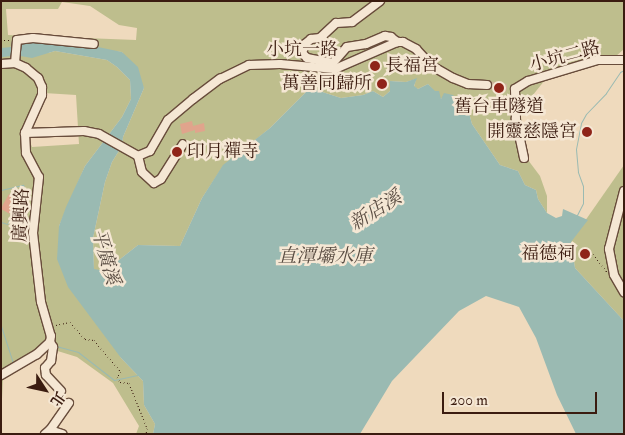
<!DOCTYPE html>
<meta charset="utf-8">
<style>
body{margin:0}
#map{position:relative;width:625px;height:435px;overflow:hidden;background:#efdabd;font-family:"IM FELL Double Pica","Noto Serif TC",serif}
div>[style]{position:absolute}
[style*='--x']{left:calc(var(--x)*1px);top:calc(var(--y)*1px);width:calc(var(--w)*1px);rotate:calc(var(--a)*1deg)}
.green>*{inset:0;background:#bebe8d}
.water>*{inset:0;background:#9abab2}
.stream>*{height:1px;margin:-0.5px;padding:0 0.5px;transform-origin:0.5px;border-radius:0.5px;background:#9abab2}
.river>*{height:9px;margin:-4.5px;padding:0 4.5px;transform-origin:4.5px;border-radius:4.5px;background:#9abab2}
.building>*{inset:0;background:#e0a48c;transform-origin:0 0}
.minor-tunnel>*{height:8px;margin-top:-4px;transform-origin:0;background:repeating-linear-gradient(90deg,#cbb49a 0 8px,transparent 0 12px)}
.path>*{height:1px;margin-top:-0.5px;transform-origin:0;background:repeating-linear-gradient(90deg,#3b1c10 0 1px,transparent 0 3.5px)}
.roads{filter:drop-shadow(1px 0 #684c3b) drop-shadow(-1px 0 #684c3b) drop-shadow(0 1px #684c3b) drop-shadow(0 -1px #684c3b)}
.minor>*{height:8px;margin:-4px;padding:0 4px;transform-origin:4px;border-radius:4px;background:#f5e7d4}
.dots>*{width:14px;height:14px;translate:-50% -50%;box-sizing:border-box;border:2px solid #f5e7d4;border-radius:50%}
span{translate:-50% -50%;white-space:nowrap;text-align:center;line-height:1.15;-webkit-text-stroke:5px #f5e7d4;paint-order:stroke}
.street-label{font-size:18px;color:#3b1c10}
.poi-label{font-size:18px;color:#3b1c10}
.left{translate:0 -50%;text-align:left}
.right{translate:-100% -50%;text-align:right}
.water-label{font-size:19px;color:#584b41;font-style:italic}
.frame{position:absolute;inset:0;border:2px solid #3b1c10;pointer-events:none}
.north{position:absolute;left:20px;top:365px;width:50px;height:50px;-webkit-text-stroke:4px #f5e7d4;paint-order:stroke;rotate:125deg;font-size:14px;font-weight:700;line-height:20px;text-align:center;color:#3b1c10}
.north::after{content:'';display:block;margin:auto;width:18px;height:22px;background:#3b1c10;clip-path:polygon(50% 0,100% 100%,50% 72%,0 100%)}
.scale{position:absolute;left:442px;top:392px;width:155px;height:22px;box-sizing:border-box;border:2px solid #3b1c10;border-top:0;padding-left:6px;font-size:15px;line-height:18px;white-space:nowrap;color:#3b1c10;-webkit-text-stroke:4px #f5e7d4;paint-order:stroke}
</style>
<div id="map">
<div class="green">
<div style="clip-path:polygon(evenodd,1px 1px,624px 1px,624px 49px,615px 57px,549px 75px,520px 111px,528px 160px,540px 176px,547px 196px,547px 213px,538px 199px,536px 190px,525px 185px,518px 171px,500px 165px,472px 124px,466px 102px,443px 97px,441px 99px,428px 84px,418px 89px,414px 87px,416px 79px,406px 82px,390px 81px,390px 91px,383px 97px,373px 91px,363px 95px,341px 98px,310px 88px,270px 128px,223px 166px,202px 198px,180px 246px,138px 245px,105px 271px,94px 270px,93px 238px,105px 182px,112px 162px,122px 146px,123px 137px,144px 88px,122px 52px,12px 41px,9px 54px,48px 53px,55px 51px,107px 60px,117px 67px,130px 80px,131px 99px,122px 117px,85px 166px,59px 226px,121px 358px,143px 381px,144px 405px,155px 424px,153px 434px,136px 434px,139px 426px,113px 383px,77px 357px,48px 348px,3px 380px,1px 418px,1px 1px,62px 2px,90px 6px,119px 25px,137px 28px,136px 40px,8px 35px,6px 9px,58px 9px,62px 2px,1px 1px,44px 93px,76px 95px,79px 144px,32px 147px,28px 136px,44px 93px)"></div>
<div style="clip-path:polygon(624px 165px,624px 321px,575px 268px,571px 241px)"></div>
</div>
<div class="water">
<div style="clip-path:polygon(30px 40px,74px 42px,122px 52px,138px 67px,144px 88px,123px 137px,122px 146px,112px 162px,105px 182px,93px 238px,94px 269px,105px 271px,138px 245px,180px 246px,202px 198px,223px 165px,270px 128px,310px 88px,341px 98px,363px 95px,373px 91px,383px 97px,390px 91px,390px 81px,406px 82px,417px 78px,414px 86px,418px 89px,428px 84px,435px 91px,439px 91px,441px 99px,444px 93px,453px 95px,458px 101px,466px 102px,472px 124px,500px 165px,518px 171px,525px 185px,536px 190px,538px 199px,547px 213px,556px 218px,562px 216px,563px 209px,588px 220px,571px 242px,575px 268px,624px 321px,624px 434px,576px 434px,557px 395px,536px 338px,519px 307px,486px 296px,459px 311px,392px 381px,360px 434px,153px 434px,155px 424px,144px 405px,143px 381px,121px 358px,68px 287px,57px 259px,59px 226px,66px 207px,85px 166px,122px 117px,131px 99px,130px 80px,117px 67px,107px 60px,55px 51px,32px 58px,9px 54px,12px 41px)"></div>
</div>
<div class="stream">
<div style="--x:1;--y:190;--w:23;--a:-13"></div>
<div style="--x:23;--y:185;--w:5;--a:68"></div>
<div style="--x:577;--y:215;--w:13;--a:-63"></div>
<div style="--x:583;--y:203;--w:17;--a:-90"></div>
<div style="--x:583;--y:186;--w:15;--a:-110"></div>
<div style="--x:578;--y:172;--w:23;--a:-95"></div>
<div style="--x:576;--y:149;--w:26;--a:-79"></div>
<div style="--x:581;--y:123;--w:10;--a:-61"></div>
<div style="--x:586;--y:114;--w:29;--a:-46"></div>
<div style="--x:606;--y:93;--w:25;--a:-56"></div>
<div style="--x:620;--y:72;--w:4;--a:-27"></div>
<div style="--x:1;--y:222;--w:6;--a:18"></div>
<div style="--x:7;--y:224;--w:13;--a:-58"></div>
<div style="--x:14;--y:213;--w:19;--a:-65"></div>
<div style="--x:22;--y:196;--w:11;--a:-85"></div>
<div style="--x:1;--y:326;--w:39;--a:72"></div>
<div style="--x:56;--y:346;--w:23;--a:15"></div>
<div style="--x:78;--y:352;--w:46;--a:37.9"></div>
<div style="--x:114;--y:380;--w:24;--a:-12"></div>
<div style="--x:1;--y:369;--w:40;--a:-29.7"></div>
<div style="--x:36;--y:349;--w:11;--a:-45"></div>
</div>
<div class="river">
<div style="--x:1;--y:52;--w:20;--a:-6"></div>
</div>
<div class="building">
<div style="clip-path:polygon(192px 121px,193px 126px,204px 123px,205px 131px,195px 133px,195px 130px,182px 134px,180px 124px)"></div>
<div style="left:9px;top:194px;width:10px;height:17px;rotate:29deg"></div>
</div>
<div class="minor-tunnel">
<div style="--x:487;--y:85;--w:28;--a:8"></div>
</div>
<div class="path">
<div style="--x:1;--y:40;--w:10;--a:0"></div>
<div style="--x:587;--y:255;--w:6;--a:-9"></div>
<div style="--x:593;--y:254;--w:23;--a:52"></div>
<div style="--x:56;--y:325;--w:14;--a:-12"></div>
<div style="--x:70;--y:322;--w:23;--a:49"></div>
<div style="--x:85;--y:339;--w:9;--a:6"></div>
<div style="--x:94;--y:340;--w:14;--a:51"></div>
<div style="--x:103;--y:351;--w:28;--a:49"></div>
<div style="--x:121;--y:372;--w:6;--a:129"></div>
<div style="--x:117;--y:377;--w:6;--a:59"></div>
<div style="--x:120;--y:382;--w:9;--a:6"></div>
<div style="--x:129;--y:383;--w:48;--a:68.2"></div>
<div style="--x:147;--y:428;--w:6;--a:99"></div>
</div>
<div class="roads">
<div class="minor">
<div style="--x:380;--y:1;--w:35;--a:143"></div>
<div style="--x:352;--y:22;--w:16;--a:176"></div>
<div style="--x:336;--y:23;--w:22;--a:137"></div>
<div style="--x:320;--y:38;--w:9;--a:174"></div>
<div style="--x:311;--y:39;--w:8;--a:140"></div>
<div style="--x:305;--y:44;--w:9;--a:108"></div>
<div style="--x:302;--y:53;--w:7;--a:45"></div>
<div style="--x:307;--y:58;--w:26;--a:11"></div>
<div style="--x:333;--y:63;--w:21;--a:-49"></div>
<div style="--x:347;--y:47;--w:19;--a:-9"></div>
<div style="--x:366;--y:44;--w:21;--a:-23"></div>
<div style="--x:385;--y:36;--w:6;--a:9"></div>
<div style="--x:391;--y:37;--w:8;--a:40"></div>
<div style="--x:397;--y:42;--w:6;--a:0"></div>
<div style="--x:403;--y:42;--w:15;--a:28"></div>
<div style="--x:416;--y:49;--w:23;--a:47"></div>
<div style="--x:432;--y:66;--w:24;--a:30"></div>
<div style="--x:453;--y:78;--w:16;--a:22"></div>
<div style="--x:468;--y:84;--w:19;--a:3"></div>
<div style="--x:15;--y:63;--w:23;--a:-85"></div>
<div style="--x:17;--y:40;--w:16;--a:-7"></div>
<div style="--x:33;--y:38;--w:61;--a:5.6"></div>
<div style="--x:1;--y:64;--w:14;--a:-4"></div>
<div style="--x:15;--y:63;--w:12;--a:24"></div>
<div style="--x:26;--y:68;--w:16;--a:40"></div>
<div style="--x:38;--y:78;--w:10;--a:66"></div>
<div style="--x:42;--y:87;--w:8;--a:90"></div>
<div style="--x:42;--y:95;--w:42;--a:114.1"></div>
<div style="--x:25;--y:133;--w:20;--a:87"></div>
<div style="--x:26;--y:153;--w:27;--a:62"></div>
<div style="--x:39;--y:177;--w:56;--a:96.1"></div>
<div style="--x:33;--y:233;--w:69;--a:83.4"></div>
<div style="--x:41;--y:302;--w:35;--a:74"></div>
<div style="--x:51;--y:336;--w:6;--a:99"></div>
<div style="--x:50;--y:342;--w:18;--a:137"></div>
<div style="--x:37;--y:354;--w:42;--a:149.7"></div>
<div style="--x:25;--y:133;--w:59;--a:-1.9"></div>
<div style="--x:84;--y:131;--w:15;--a:11"></div>
<div style="--x:99;--y:134;--w:45;--a:29.4"></div>
<div style="--x:138;--y:156;--w:13;--a:-23"></div>
<div style="--x:150;--y:151;--w:36;--a:-60"></div>
<div style="--x:168;--y:120;--w:33;--a:-40"></div>
<div style="--x:193;--y:99;--w:34;--a:-37"></div>
<div style="--x:220;--y:79;--w:32;--a:-26"></div>
<div style="--x:249;--y:65;--w:31;--a:-2"></div>
<div style="--x:280;--y:64;--w:55;--a:5.2"></div>
<div style="--x:335;--y:69;--w:68;--a:-23.5"></div>
<div style="--x:138;--y:156;--w:16;--a:76"></div>
<div style="--x:142;--y:172;--w:16;--a:43"></div>
<div style="--x:154;--y:183;--w:8;--a:-30"></div>
<div style="--x:161;--y:179;--w:41;--a:-57.8"></div>
<div style="--x:524;--y:158;--w:40;--a:-102"></div>
<div style="--x:516;--y:119;--w:30;--a:-92"></div>
<div style="--x:515;--y:89;--w:15;--a:-32"></div>
<div style="--x:528;--y:81;--w:73;--a:-16.7"></div>
<div style="--x:598;--y:60;--w:26;--a:0"></div>
<div style="--x:624;--y:191;--w:60;--a:104.5"></div>
<div style="--x:609;--y:249;--w:26;--a:79"></div>
<div style="--x:614;--y:275;--w:20;--a:60"></div>
<div style="--x:50;--y:342;--w:6;--a:59"></div>
<div style="--x:53;--y:347;--w:14;--a:98"></div>
<div style="--x:51;--y:361;--w:9;--a:131"></div>
<div style="--x:45;--y:368;--w:7;--a:82"></div>
<div style="--x:46;--y:375;--w:22;--a:47"></div>
<div style="--x:50;--y:430;--w:33;--a:-55"></div>
<div style="--x:45;--y:434;--w:6;--a:-39"></div>
<div style="--x:50;--y:430;--w:13;--a:18"></div>
</div>
</div>
<div class="dots">
<div style="left:375px;top:66px;background:#8f2418"></div>
<div style="left:382px;top:84px;background:#8f2418"></div>
<div style="left:499px;top:88px;background:#8f2418"></div>
<div style="left:587px;top:132px;background:#8f2418"></div>
<div style="left:177px;top:152px;background:#8f2418"></div>
<div style="left:585px;top:254px;background:#8f2418"></div>
</div>
<div class="street-label">
<span style="left:302px;top:50px">小坑一路</span>
<span style="left:565px;top:57px;rotate:-15deg">小坑二路</span>
<span style="left:22px;top:215px;rotate:-87deg">廣興路</span>
</div>
<div class="poi-label">
<span class="left" style="left:385px;top:66px">長福宮</span>
<span class="right" style="left:372px;top:84px">萬善同歸所</span>
<span style="left:499px;top:107px">舊台車隧道</span>
<span class="right" style="left:577px;top:132px">開靈慈隱宮</span>
<span class="left" style="left:187px;top:152px">印月禪寺</span>
<span class="right" style="left:575px;top:254px">福德祠</span>
</div>
<div class="water-label">
<span style="left:376px;top:211px;rotate:-32deg">新店溪</span>
<span style="left:105px;top:257px;rotate:74deg">平廣溪</span>
<span style="left:325px;top:257px">直潭壩水庫</span>
</div>
<div class="frame"></div>
<div class="north">北</div>
<div class="scale">200 m</div>
</div>
